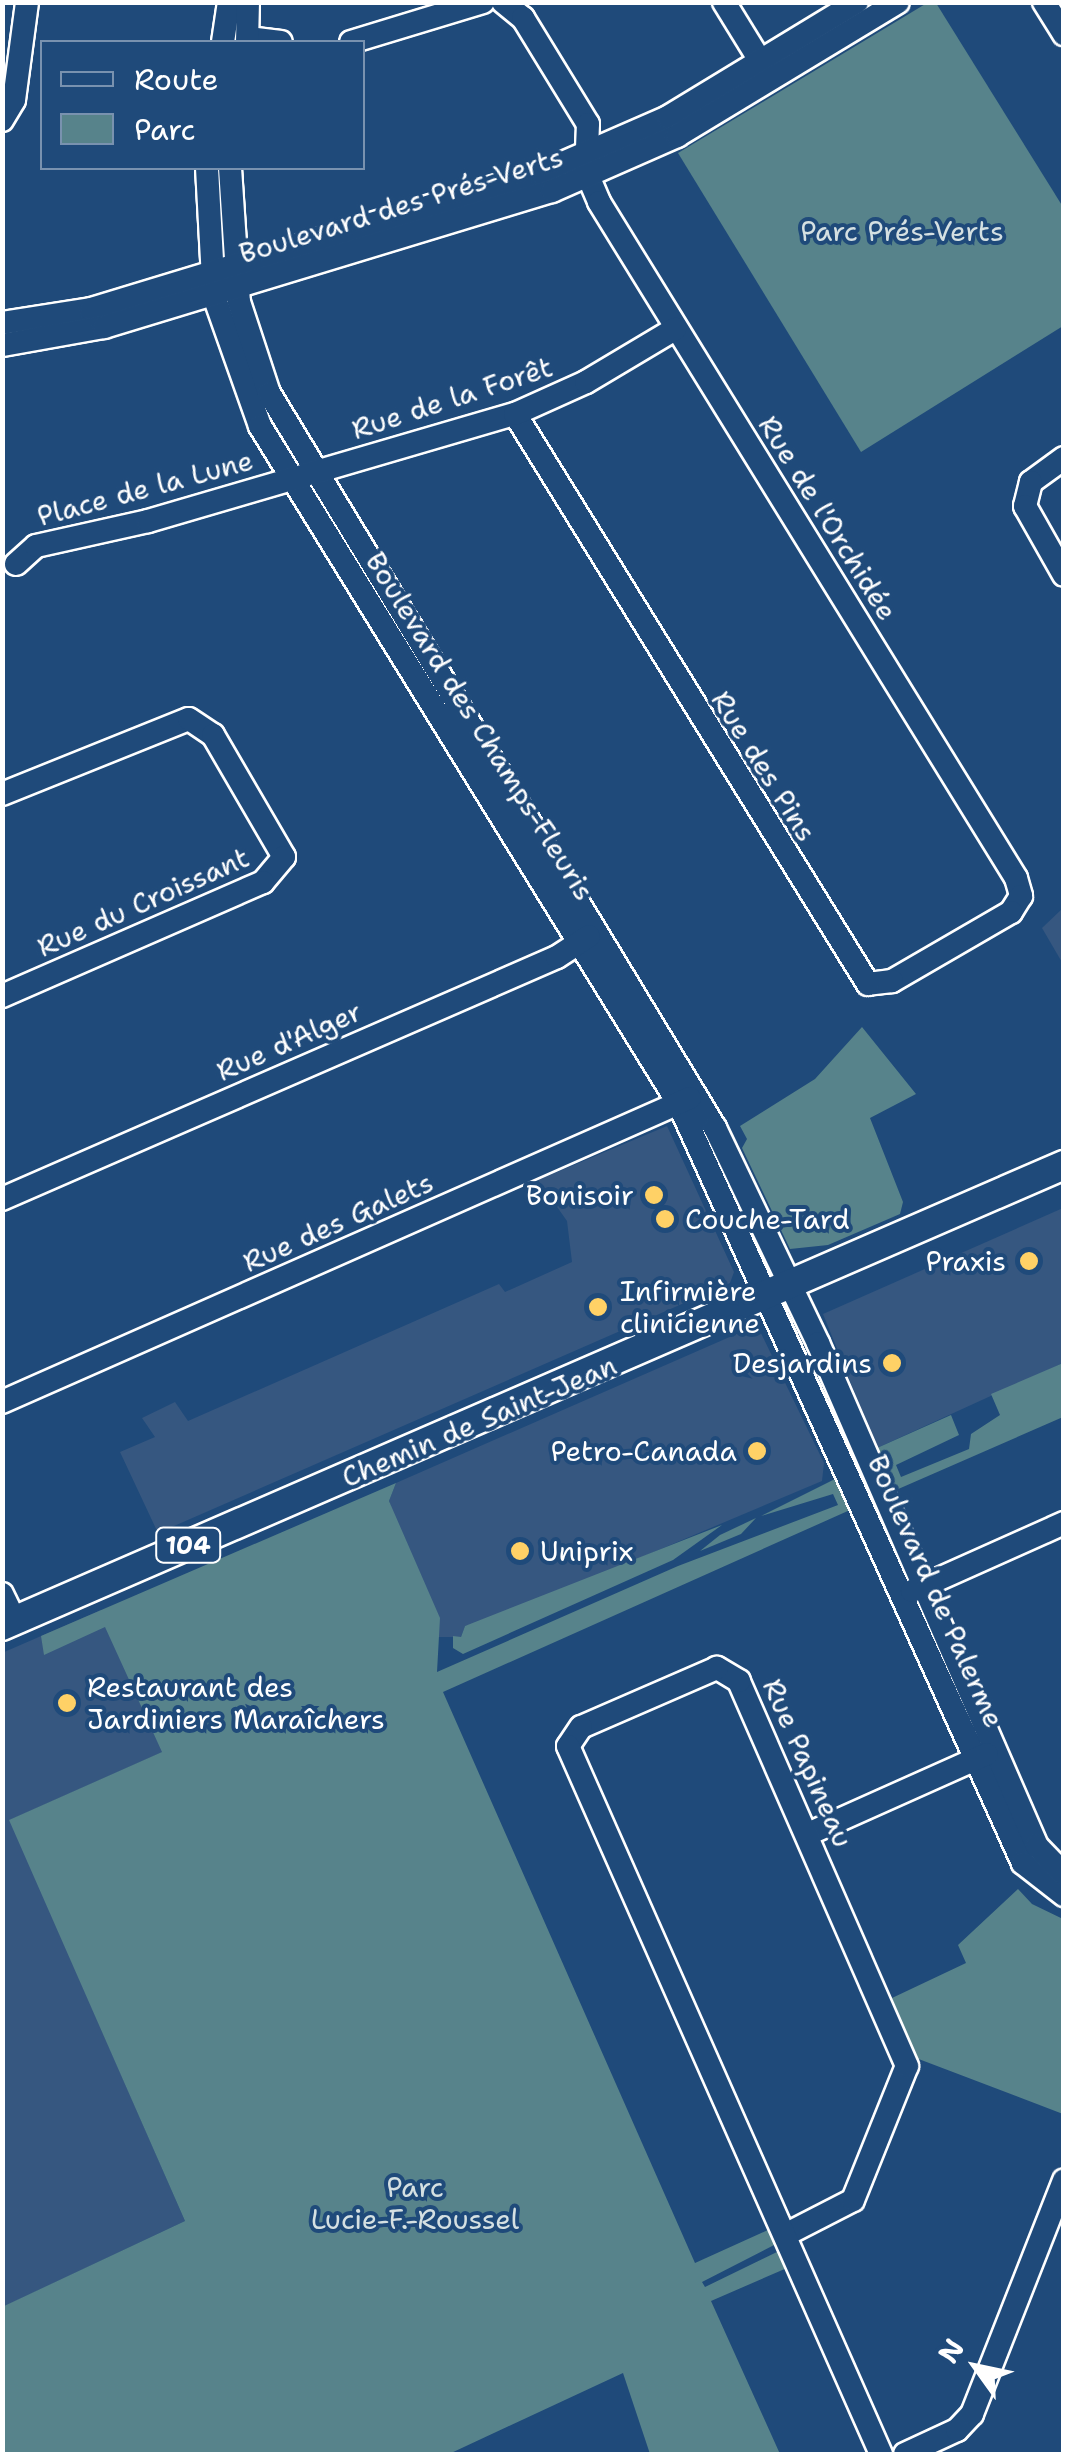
<!DOCTYPE html>
<meta charset="utf-8">
<style>
body{margin:0}
#map{position:relative;width:1066px;height:2457px;overflow:hidden;background:#1f4a7a;font-family:"Shantell Sans",sans-serif}
div>[style]{position:absolute}
[style*='--x']{left:calc(var(--x)*1px);top:calc(var(--y)*1px);width:calc(var(--w)*1px);rotate:calc(var(--a)*1deg)}
.built>*{inset:0;background:#365780}
.green>*{inset:0;background:#57838b}
.roads{filter:drop-shadow(2px 0 #fff) drop-shadow(-2px 0 #fff) drop-shadow(0 2px #fff) drop-shadow(0 -2px #fff)}
.minor>*{height:22px;margin:-11px;padding:0 11px;transform-origin:11px;border-radius:11px;background:#1f4a7a}
.major>*{height:28px;margin:-14px;padding:0 14px;transform-origin:14px;border-radius:14px;background:#1f4a7a}
.dots>*{width:28px;height:28px;translate:-50% -50%;box-sizing:border-box;border:5px solid #1f4a7a;border-radius:50%}
span{translate:-50% -50%;white-space:nowrap;text-align:center;line-height:1.15;-webkit-text-stroke:8px #1f4a7a;paint-order:stroke}
.shield-label span{padding:2px 8px;background:#1f4a7a;border:2px solid;border-radius:8px;-webkit-text-stroke-width:0}
.shield-label{font-size:25px;color:#fff;font-weight:700}
.street-label{font-size:28px;color:#fff}
.park-label{font-size:28px;color:#d5e0e2}
.poi-label{font-size:28px;color:#fff}
.right{translate:-100% -50%;text-align:right}
.left{translate:0 -50%;text-align:left}
.frame{position:absolute;inset:0;border:5px solid #fff;pointer-events:none}
.legend{position:absolute;left:40px;top:40px;width:325px;height:130px;box-sizing:border-box;background:#1f4a7a;border:2px solid #7992af;margin:0;padding:12px 18px;list-style:none;font-size:30px;color:#fff}
.legend li{display:flex;align-items:center;gap:20px;height:50px}
.legend b{width:50px;border:2px solid #7992af}
.north{position:absolute;left:926px;top:2317px;width:100px;height:100px;-webkit-text-stroke:8px #1f4a7a;paint-order:stroke;rotate:303deg;font-size:28px;font-weight:700;line-height:40px;text-align:center;color:#fff}
.north::after{content:'';display:block;margin:auto;width:35px;height:45px;background:#fff;clip-path:polygon(50% 0,100% 100%,50% 72%,0 100%)}
</style>
<div id="map">
<div class="built">
<div style="clip-path:polygon(1063px 908px,1063px 964px,1042px 928px)"></div>
<div style="clip-path:polygon(667px 1126px,734px 1272px,730px 1283px,158px 1533px,120px 1452px,155px 1437px,142px 1418px,175px 1402px,188px 1421px,499px 1284px,505px 1292px,572px 1262px,567px 1221px,538px 1180px)"></div>
<div style="clip-path:polygon(1063px 1208px,1063px 1363px,877px 1448px,823px 1314px)"></div>
<div style="clip-path:polygon(757px 1325px,824px 1463px,822px 1481px,495px 1619px,465px 1626px,461px 1637px,436px 1637px,389px 1501px,396px 1483px)"></div>
<div style="clip-path:polygon(101px 1610px,165px 1751px,10px 1820px,185px 2221px,3px 2307px,2px 1653px)"></div>
</div>
<div class="green">
<div style="clip-path:polygon(927px 3px,936px 3px,1063px 207px,1063px 326px,861px 452px,678px 153px)"></div>
<div style="clip-path:polygon(862px 1027px,916px 1094px,870px 1118px,903px 1202px,900px 1214px,828px 1245px,790px 1249px,742px 1148px,747px 1139px,740px 1126px,815px 1079px)"></div>
<div style="clip-path:polygon(1063px 1363px,1063px 1417px,896px 1490px,877px 1448px,951px 1415px,959px 1435px,896px 1465px,901px 1477px,969px 1449px,971px 1434px,1000px 1415px,991px 1394px)"></div>
<div style="clip-path:polygon(835px 1479px,850px 1510px,443px 1692px,695px 2263px,770px 2229px,776px 2244px,702px 2282px,705px 2287px,779px 2251px,787px 2268px,711px 2301px,780px 2454px,650px 2454px,623px 2373px,449px 2454px,3px 2454px,2px 2307px,185px 2221px,9px 1820px,162px 1752px,105px 1627px,44px 1655px,41px 1636px,396px 1483px,389px 1501px,440px 1618px,437px 1672px,678px 1566px,838px 1505px,833px 1494px,761px 1516px)"></div>
<div style="clip-path:polygon(756px 1518px,741px 1534px,700px 1551px,720px 1535px)"></div>
<div style="clip-path:polygon(722px 1525px,673px 1560px,463px 1654px,453px 1648px,453px 1636px,461px 1637px,465px 1626px)"></div>
<div style="clip-path:polygon(1018px 1889px,1032px 1904px,1063px 1919px,1063px 2114px,916px 2058px,892px 1998px,966px 1963px,958px 1945px)"></div>
</div>
<div class="roads">
<div class="minor">
<div style="--x:503;--y:2;--w:26;--a:39"></div>
<div style="--x:523;--y:18;--w:124;--a:58.5"></div>
<div style="--x:588;--y:124;--w:47;--a:92.4"></div>
<div style="--x:586;--y:171;--w:34;--a:67"></div>
<div style="--x:599;--y:202;--w:794;--a:58.33"></div>
<div style="--x:1016;--y:878;--w:19;--a:74"></div>
<div style="--x:1021;--y:896;--w:19;--a:122"></div>
<div style="--x:1011;--y:912;--w:138;--a:149.9"></div>
<div style="--x:892;--y:981;--w:24;--a:173"></div>
<div style="--x:868;--y:984;--w:670;--a:-121.77"></div>
<div style="--x:724;--y:2;--w:82;--a:58.4"></div>
<div style="--x:1044;--y:2;--w:38;--a:58"></div>
<div style="--x:248;--y:38;--w:33;--a:7"></div>
<div style="--x:223;--y:42;--w:40;--a:-81.5"></div>
<div style="--x:247;--y:42;--w:40;--a:-88.6"></div>
<div style="--x:351;--y:42;--w:138;--a:-16.9"></div>
<div style="--x:2;--y:120;--w:23;--a:-59"></div>
<div style="--x:14;--y:100;--w:99;--a:-82.4"></div>
<div style="--x:207;--y:168;--w:128;--a:86.9"></div>
<div style="--x:214;--y:296;--w:138;--a:70.5"></div>
<div style="--x:260;--y:426;--w:797;--a:58.28"></div>
<div style="--x:679;--y:1104;--w:833;--a:65.62"></div>
<div style="--x:1023;--y:1863;--w:52;--a:38"></div>
<div style="--x:230;--y:168;--w:134;--a:86.2"></div>
<div style="--x:239;--y:302;--w:96;--a:71.8"></div>
<div style="--x:269;--y:393;--w:860;--a:58.75"></div>
<div style="--x:715;--y:1128;--w:238;--a:64.4"></div>
<div style="--x:818;--y:1343;--w:549;--a:66.47"></div>
<div style="--x:1037;--y:1846;--w:39;--a:46"></div>
<div style="--x:2;--y:323;--w:90;--a:-8.9"></div>
<div style="--x:91;--y:309;--w:469;--a:-16.9"></div>
<div style="--x:540;--y:173;--w:140;--a:-23.6"></div>
<div style="--x:668;--y:117;--w:221;--a:-31.3"></div>
<div style="--x:2;--y:345;--w:104;--a:-10"></div>
<div style="--x:104;--y:327;--w:468;--a:-16.9"></div>
<div style="--x:552;--y:191;--w:137;--a:-23.7"></div>
<div style="--x:677;--y:136;--w:258;--a:-31.2"></div>
<div style="--x:1064;--y:458;--w:41;--a:144"></div>
<div style="--x:1031;--y:482;--w:25;--a:104"></div>
<div style="--x:1025;--y:506;--w:79;--a:60.5"></div>
<div style="--x:16;--y:564;--w:27;--a:-42"></div>
<div style="--x:36;--y:546;--w:115;--a:-12.6"></div>
<div style="--x:148;--y:521;--w:382;--a:-16.3"></div>
<div style="--x:515;--y:414;--w:78;--a:-24.3"></div>
<div style="--x:586;--y:382;--w:104;--a:-30.8"></div>
<div style="--x:2;--y:794;--w:201;--a:-21.9"></div>
<div style="--x:189;--y:719;--w:29;--a:34"></div>
<div style="--x:213;--y:735;--w:141;--a:59.8"></div>
<div style="--x:284;--y:857;--w:33;--a:130"></div>
<div style="--x:263;--y:882;--w:285;--a:156.4"></div>
<div style="--x:2;--y:1199;--w:605;--a:-23.56"></div>
<div style="--x:557;--y:957;--w:38;--a:-33"></div>
<div style="--x:2;--y:1402;--w:752;--a:-23.84"></div>
<div style="--x:912;--y:1591;--w:167;--a:-24.1"></div>
<div style="--x:2;--y:1594;--w:30;--a:64"></div>
<div style="--x:808;--y:1834;--w:196;--a:-24.1"></div>
<div style="--x:785;--y:2235;--w:76;--a:-27.2"></div>
<div style="--x:853;--y:2200;--w:144;--a:-68.1"></div>
<div style="--x:907;--y:2066;--w:420;--a:-113.6"></div>
<div style="--x:739;--y:1681;--w:26;--a:-149"></div>
<div style="--x:717;--y:1668;--w:148;--a:156.5"></div>
<div style="--x:581;--y:1727;--w:23;--a:124"></div>
<div style="--x:568;--y:1746;--w:774;--a:66.15"></div>
<div style="--x:905;--y:2454;--w:57;--a:-24.8"></div>
<div style="--x:957;--y:2430;--w:22;--a:-47"></div>
<div style="--x:972;--y:2414;--w:251;--a:-68.5"></div>
</div>
<div class="major">
<div style="--x:2;--y:1626;--w:1158;--a:-23.47"></div>
</div>
</div>
<div class="dots">
<div style="left:654px;top:1195px;background:#ffd166"></div>
<div style="left:665px;top:1219px;background:#ffd166"></div>
<div style="left:1029px;top:1261px;background:#ffd166"></div>
<div style="left:598px;top:1307px;background:#ffd166"></div>
<div style="left:892px;top:1363px;background:#ffd166"></div>
<div style="left:757px;top:1451px;background:#ffd166"></div>
<div style="left:520px;top:1551px;background:#ffd166"></div>
<div style="left:67px;top:1703px;background:#ffd166"></div>
</div>
<div class="shield-label">
<span style="left:188px;top:1545px">104</span>
</div>
<div class="street-label">
<span style="left:401px;top:205px;rotate:-17deg">Boulevard des Prés-Verts</span>
<span style="left:452px;top:398px;rotate:-18deg">Rue de la Forêt</span>
<span style="left:145px;top:488px;rotate:-15deg">Place de la Lune</span>
<span style="left:828px;top:518px;rotate:58deg">Rue de l'Orchidée</span>
<span style="left:480px;top:726px;rotate:58deg">Boulevard des Champs-Fleuris</span>
<span style="left:764px;top:766px;rotate:58deg">Rue des Pins</span>
<span style="left:143px;top:902px;rotate:-24deg">Rue du Croissant</span>
<span style="left:289px;top:1041px;rotate:-24deg">Rue d'Alger</span>
<span style="left:338px;top:1222px;rotate:-24deg">Rue des Galets</span>
<span style="left:479px;top:1421px;rotate:-23deg">Chemin de Saint-Jean</span>
<span style="left:936px;top:1591px;rotate:66deg">Boulevard de Palerme</span>
<span style="left:808px;top:1763px;rotate:66deg">Rue Papineau</span>
</div>
<div class="park-label">
<span style="left:902px;top:231px">Parc Prés-Verts</span>
<span style="left:415px;top:2203px">Parc<br>Lucie-F.-Roussel</span>
</div>
<div class="poi-label">
<span class="right" style="left:634px;top:1195px">Bonisoir</span>
<span class="left" style="left:685px;top:1219px">Couche-Tard</span>
<span class="right" style="left:1006px;top:1261px">Praxis</span>
<span class="left" style="left:620px;top:1307px">Infirmière<br>clinicienne</span>
<span class="right" style="left:872px;top:1363px">Desjardins</span>
<span class="right" style="left:737px;top:1451px">Petro-Canada</span>
<span class="left" style="left:540px;top:1551px">Uniprix</span>
<span class="left" style="left:87px;top:1703px">Restaurant des<br>Jardiniers Maraîchers</span>
</div>
<div class="frame"></div>
<ul class="legend">
<li><b style="height:12px;background:#1f4a7a"></b>Route</li>
<li><b style="height:28px;background:#57838b"></b>Parc</li>
</ul>
<div class="north">N</div>
</div>
